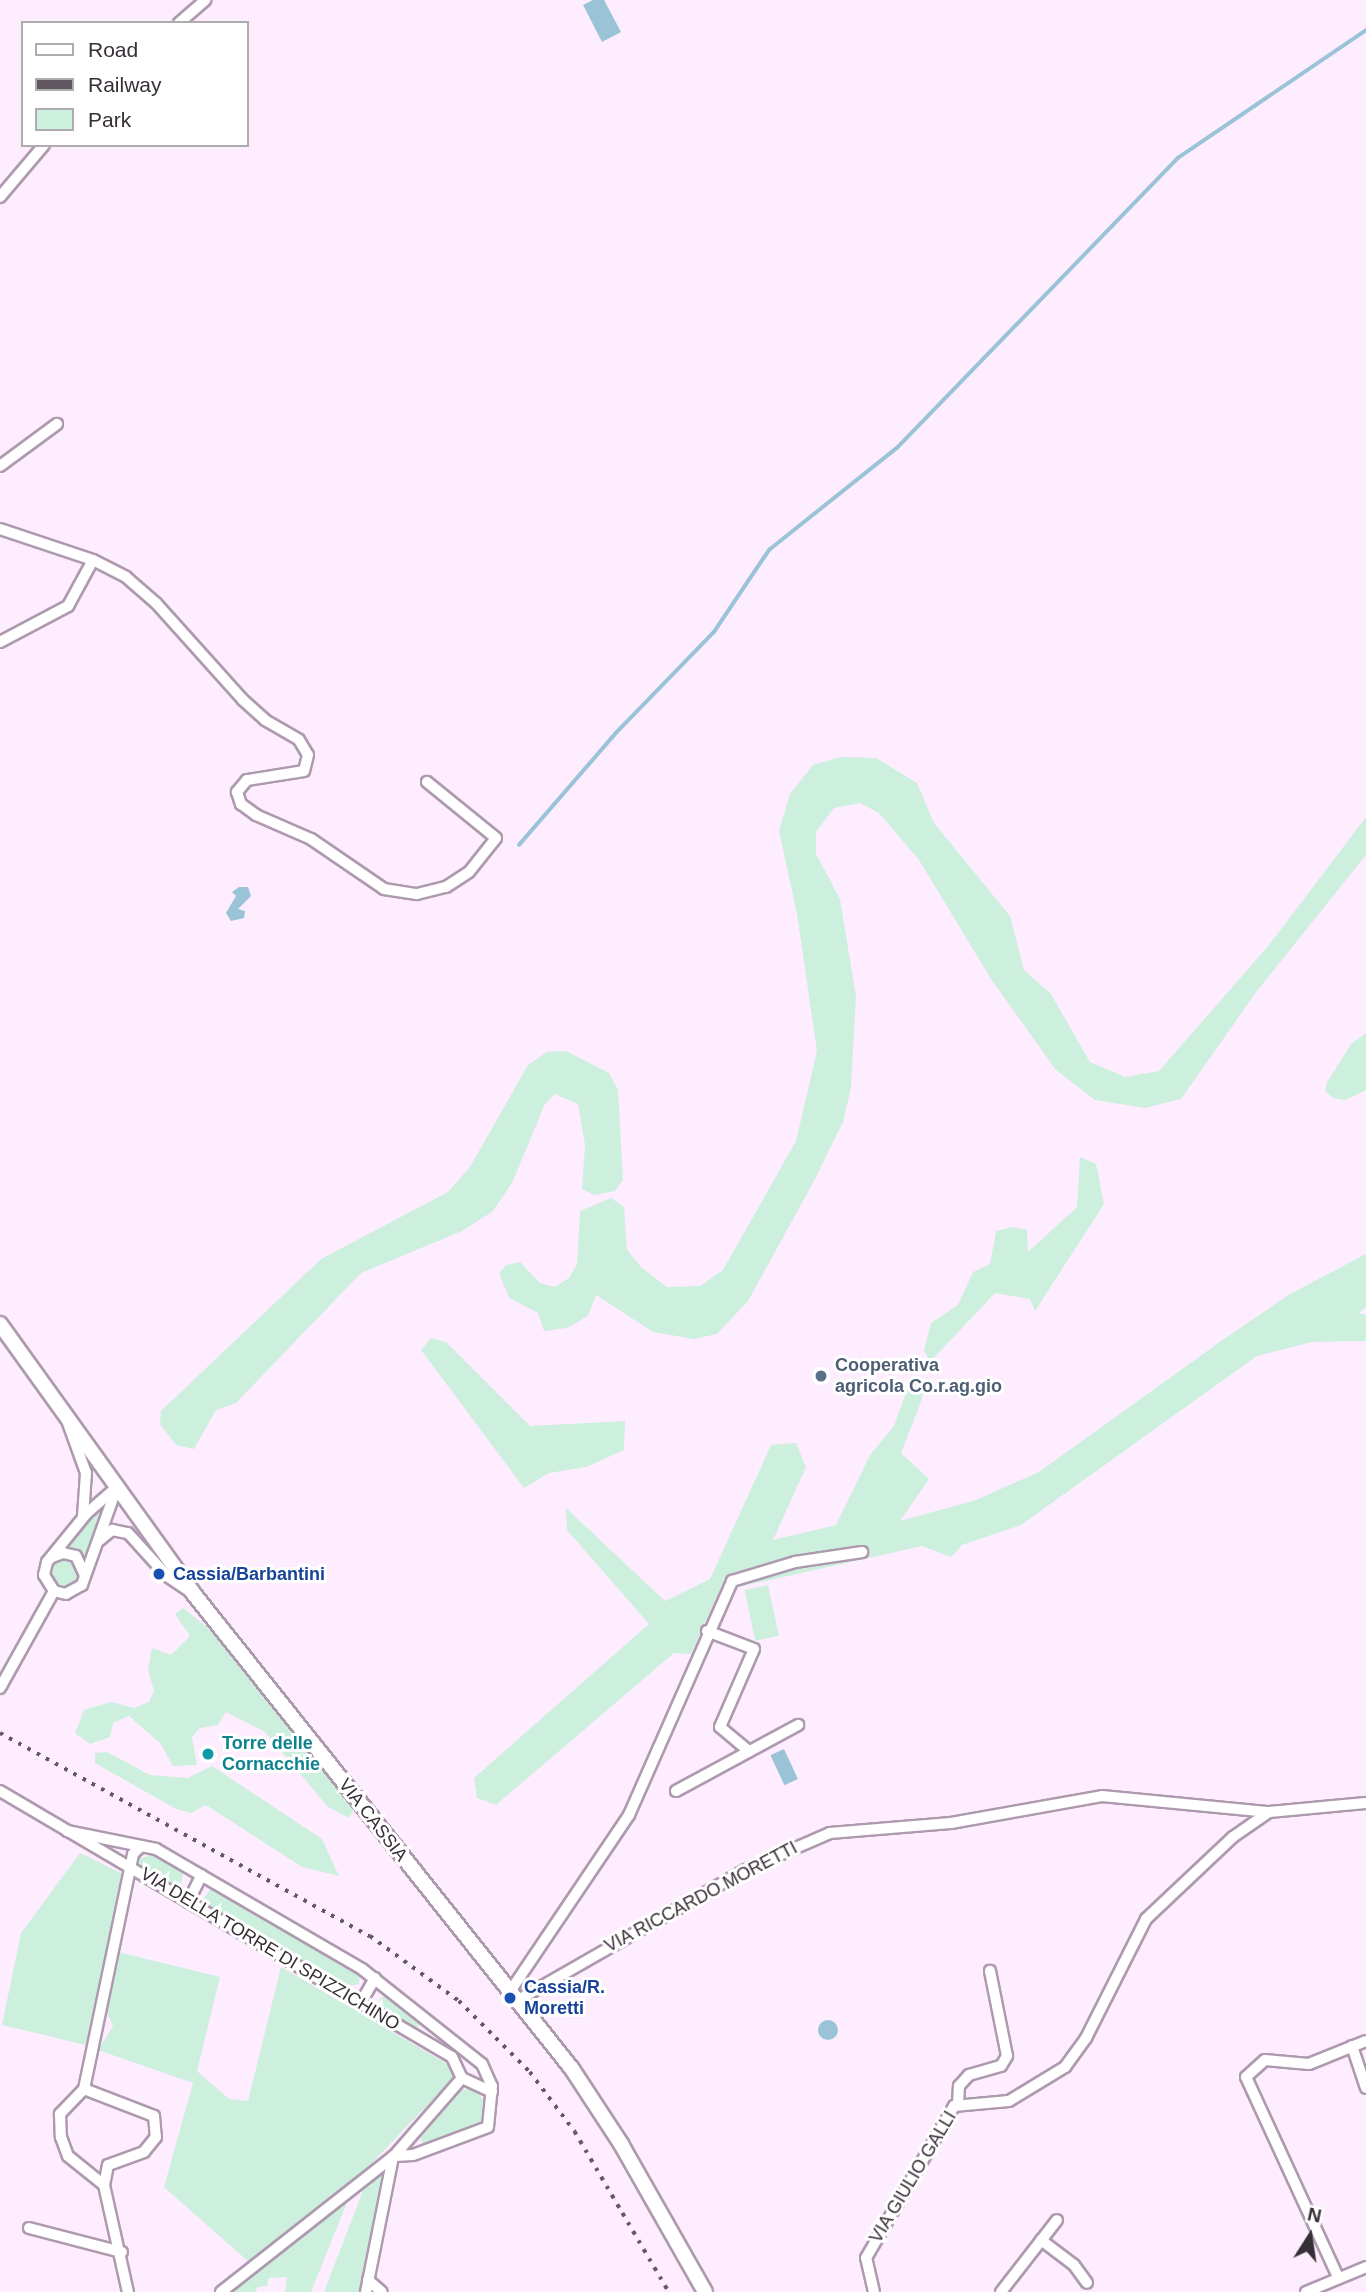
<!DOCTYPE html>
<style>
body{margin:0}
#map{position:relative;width:1366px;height:2292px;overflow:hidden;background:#feedfe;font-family:Helvetica,sans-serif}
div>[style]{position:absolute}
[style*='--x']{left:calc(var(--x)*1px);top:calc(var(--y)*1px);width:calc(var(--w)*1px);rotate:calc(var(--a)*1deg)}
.green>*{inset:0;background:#cdefde;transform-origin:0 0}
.round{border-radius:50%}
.water>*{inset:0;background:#9bc3d7;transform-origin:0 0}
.stream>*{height:3.5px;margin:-1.75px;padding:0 1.75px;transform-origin:1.75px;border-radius:1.75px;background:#9bc3d7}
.roads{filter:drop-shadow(2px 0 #ae9aae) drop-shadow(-2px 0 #ae9aae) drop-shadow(0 2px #ae9aae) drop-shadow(0 -2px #ae9aae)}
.street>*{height:10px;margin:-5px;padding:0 5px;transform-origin:5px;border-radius:5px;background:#fff}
.primary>*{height:14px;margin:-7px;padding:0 7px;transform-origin:7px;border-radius:7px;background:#fff}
.rail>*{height:3.5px;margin-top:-1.75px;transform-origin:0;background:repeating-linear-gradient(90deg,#625862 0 3.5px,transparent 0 10.5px)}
.dots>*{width:19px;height:19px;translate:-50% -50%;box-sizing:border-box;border:4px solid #fff;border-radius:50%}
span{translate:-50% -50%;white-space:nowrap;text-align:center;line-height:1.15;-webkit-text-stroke:6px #fff;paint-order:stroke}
.service-label{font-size:18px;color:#4e5e75;font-weight:700}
.left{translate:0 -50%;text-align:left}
.transit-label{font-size:18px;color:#164399;font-weight:700}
.culture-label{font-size:18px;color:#0d838f;font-weight:700}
.street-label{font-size:18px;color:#372f37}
.legend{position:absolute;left:21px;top:21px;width:228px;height:126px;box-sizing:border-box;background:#fff;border:2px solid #afacaf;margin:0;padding:9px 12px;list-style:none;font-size:21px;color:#372f37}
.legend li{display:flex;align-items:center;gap:14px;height:35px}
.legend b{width:35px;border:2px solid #afacaf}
.north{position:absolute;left:1275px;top:2201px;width:70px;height:70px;-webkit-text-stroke:5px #fff;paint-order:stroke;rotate:12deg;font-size:19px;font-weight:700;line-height:28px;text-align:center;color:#372f37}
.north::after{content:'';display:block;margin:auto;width:24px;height:32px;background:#372f37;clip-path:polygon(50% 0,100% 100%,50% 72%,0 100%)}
</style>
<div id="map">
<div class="green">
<div style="clip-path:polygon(841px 757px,876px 758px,917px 783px,934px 823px,1010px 916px,1024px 970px,1051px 994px,1090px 1062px,1125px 1077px,1159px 1071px,1269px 945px,1366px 817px,1366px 855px,1257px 991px,1181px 1099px,1145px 1108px,1095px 1100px,1056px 1070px,991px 979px,919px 860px,879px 813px,860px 803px,834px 808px,816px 832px,816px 854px,840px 899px,856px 996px,851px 1088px,843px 1122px,814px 1181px,748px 1301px,717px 1334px,694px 1339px,653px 1332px,596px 1295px,588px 1316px,567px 1328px,544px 1331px,538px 1313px,509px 1298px,499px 1273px,506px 1265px,520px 1262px,540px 1283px,555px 1287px,569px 1278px,577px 1264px,580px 1211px,611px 1198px,624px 1207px,627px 1250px,642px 1268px,667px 1287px,700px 1286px,723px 1270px,796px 1141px,817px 1051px,797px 914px,779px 831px,790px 794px,813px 765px)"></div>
<div style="clip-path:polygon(1366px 1033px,1366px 1090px,1345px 1100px,1333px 1098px,1325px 1091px,1327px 1082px,1352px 1043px)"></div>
<div style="clip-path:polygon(566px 1051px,609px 1073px,618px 1090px,623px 1180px,615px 1191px,594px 1195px,582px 1189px,585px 1145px,578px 1104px,555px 1094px,545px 1104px,512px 1183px,492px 1212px,462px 1231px,361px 1273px,236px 1403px,216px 1410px,194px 1449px,176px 1445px,160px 1424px,161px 1411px,321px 1259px,448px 1192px,470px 1167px,528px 1065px,547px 1052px)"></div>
<div style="clip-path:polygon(1080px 1157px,1096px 1164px,1104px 1204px,1035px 1311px,1030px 1299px,995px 1293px,930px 1362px,924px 1350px,931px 1323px,958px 1305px,973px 1272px,990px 1264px,996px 1231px,1013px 1227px,1027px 1230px,1028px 1252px,1077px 1207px)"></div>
<div style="clip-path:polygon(1366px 1254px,1366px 1307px,1359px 1313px,1366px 1315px,1366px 1341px,1312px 1342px,1257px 1356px,1021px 1525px,962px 1545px,951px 1557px,922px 1546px,738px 1587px,723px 1583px,691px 1654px,674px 1653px,496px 1805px,477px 1798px,474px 1778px,649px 1624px,567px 1530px,566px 1508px,665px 1601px,710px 1579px,771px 1445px,796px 1443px,806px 1467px,773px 1540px,836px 1525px,870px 1455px,894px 1426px,910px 1382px,923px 1386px,922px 1399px,901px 1453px,929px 1479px,900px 1521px,976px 1500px,1039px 1472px,1221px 1341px,1290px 1294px)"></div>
<div style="clip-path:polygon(431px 1338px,446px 1342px,530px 1426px,625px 1421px,624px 1450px,586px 1467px,549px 1473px,524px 1488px,421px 1350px)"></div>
<div style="clip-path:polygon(104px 1503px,86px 1556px,64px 1549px,100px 1504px)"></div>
<div class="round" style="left:50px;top:1558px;width:30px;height:30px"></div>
<div style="left:768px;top:1585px;width:52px;height:24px;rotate:78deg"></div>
<div style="clip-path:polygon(183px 1608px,208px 1628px,294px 1724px,355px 1807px,349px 1818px,328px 1807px,265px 1732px,226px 1712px,218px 1725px,200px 1728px,192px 1737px,197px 1765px,173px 1766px,160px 1743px,129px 1716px,113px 1723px,110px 1737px,90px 1744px,75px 1733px,84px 1710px,111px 1702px,134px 1708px,149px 1702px,154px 1691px,148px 1670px,152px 1648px,171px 1655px,190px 1636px,175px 1614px)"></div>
<div style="clip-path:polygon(107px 1752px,150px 1775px,187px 1778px,212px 1766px,322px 1839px,339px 1876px,302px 1867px,206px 1805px,191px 1813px,176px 1809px,95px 1763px,95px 1753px)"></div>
<div style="clip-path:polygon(80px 1853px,123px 1874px,86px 2045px,2px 2025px,21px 1933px)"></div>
<div style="clip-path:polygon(153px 1854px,184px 1869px,181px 1885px,168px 1885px,141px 1870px,139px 1859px)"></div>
<div style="clip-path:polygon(211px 1888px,219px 1888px,360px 1973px,359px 1984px,343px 1987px,209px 1909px,203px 1899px)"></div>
<div style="clip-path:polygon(118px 1952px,220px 1977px,197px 2071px,229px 2099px,248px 2101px,281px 1967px,454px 2068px,454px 2077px,370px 2165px,250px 2263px,164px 2187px,193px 2083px,98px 2050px,113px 2026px,104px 2007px)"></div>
<div style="clip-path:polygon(388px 1994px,420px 2020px,419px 2026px,413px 2028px,382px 2010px,379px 1999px)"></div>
<div style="clip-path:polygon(474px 2088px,487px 2105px,481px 2121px,463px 2133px,422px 2143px,421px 2137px,462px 2090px)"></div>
<div style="clip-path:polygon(383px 2170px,361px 2292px,324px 2292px,364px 2188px)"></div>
<div style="clip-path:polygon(350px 2195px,311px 2292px,285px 2292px,287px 2277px,269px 2278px,267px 2286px,257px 2287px,256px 2292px,229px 2292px)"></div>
</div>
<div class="water">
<div style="clip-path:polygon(593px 0,604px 0,621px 32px,602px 42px,583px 5px)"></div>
<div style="clip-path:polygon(239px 887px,248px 887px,251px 896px,238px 909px,245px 911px,244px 918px,231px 921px,226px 913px,236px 896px,232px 892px)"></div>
<div style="left:784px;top:1749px;width:33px;height:15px;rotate:65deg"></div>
<div class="round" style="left:818px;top:2020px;width:20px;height:20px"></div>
</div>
<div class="stream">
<div style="--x:519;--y:845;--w:148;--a:-49.1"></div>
<div style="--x:616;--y:733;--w:141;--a:-45.9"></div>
<div style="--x:714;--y:632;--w:99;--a:-56.1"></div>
<div style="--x:769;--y:550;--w:164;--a:-38.6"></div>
<div style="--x:897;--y:448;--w:404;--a:-45.9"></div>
<div style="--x:1178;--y:158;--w:227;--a:-34.2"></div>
</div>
<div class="roads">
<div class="street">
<div style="--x:179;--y:23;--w:35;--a:-41"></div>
<div style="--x:0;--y:197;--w:68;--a:-49.8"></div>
<div style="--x:0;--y:466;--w:71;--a:-36.4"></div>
<div style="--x:0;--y:529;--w:98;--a:18.4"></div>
<div style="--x:93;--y:560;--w:37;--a:27"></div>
<div style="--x:126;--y:577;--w:40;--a:41"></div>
<div style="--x:156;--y:603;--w:130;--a:48.1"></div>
<div style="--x:243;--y:700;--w:30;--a:42"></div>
<div style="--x:265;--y:720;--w:39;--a:30"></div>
<div style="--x:299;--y:740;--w:17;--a:59"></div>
<div style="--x:308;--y:755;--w:16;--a:104"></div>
<div style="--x:304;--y:771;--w:58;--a:171"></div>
<div style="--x:247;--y:780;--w:16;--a:130"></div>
<div style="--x:237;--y:792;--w:13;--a:72"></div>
<div style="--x:241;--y:804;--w:19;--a:36"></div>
<div style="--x:256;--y:815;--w:60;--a:23.6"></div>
<div style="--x:311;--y:839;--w:88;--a:34.4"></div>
<div style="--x:384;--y:889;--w:33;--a:9"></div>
<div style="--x:417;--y:894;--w:30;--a:-14"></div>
<div style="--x:446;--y:887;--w:27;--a:-33"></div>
<div style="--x:469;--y:872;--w:43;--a:-51.5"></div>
<div style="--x:496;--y:838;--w:89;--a:-140.9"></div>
<div style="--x:0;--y:642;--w:77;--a:-27.9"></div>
<div style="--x:68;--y:606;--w:52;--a:-61.5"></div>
<div style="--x:68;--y:1423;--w:53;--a:70.2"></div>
<div style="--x:86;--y:1473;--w:43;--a:94"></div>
<div style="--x:117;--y:1487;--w:104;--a:109.7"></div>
<div style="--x:82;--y:1585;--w:18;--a:151"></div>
<div style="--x:66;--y:1594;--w:12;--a:-166"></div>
<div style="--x:54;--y:1591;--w:19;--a:-122"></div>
<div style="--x:44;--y:1575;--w:13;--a:-77"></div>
<div style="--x:47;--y:1562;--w:63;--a:-50.8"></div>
<div style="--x:87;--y:1513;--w:40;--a:-41"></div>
<div style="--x:100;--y:1540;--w:16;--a:-40"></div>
<div style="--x:112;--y:1530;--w:16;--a:11"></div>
<div style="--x:128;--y:1533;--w:58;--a:47.8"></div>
<div style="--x:167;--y:1576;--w:27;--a:34"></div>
<div style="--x:52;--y:1557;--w:12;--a:-20"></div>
<div style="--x:63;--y:1553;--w:13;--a:13"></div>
<div style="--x:76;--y:1556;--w:21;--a:65"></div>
<div style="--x:707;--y:1631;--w:50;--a:21"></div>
<div style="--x:754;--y:1649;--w:85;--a:113.6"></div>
<div style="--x:720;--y:1727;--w:38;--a:40"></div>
<div style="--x:0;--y:1688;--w:111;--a:-60.9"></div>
<div style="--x:0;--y:1791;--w:524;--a:30.48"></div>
<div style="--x:452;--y:2057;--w:23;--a:65"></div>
<div style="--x:676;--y:1791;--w:139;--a:-28.4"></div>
<div style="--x:67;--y:1831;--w:91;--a:11.4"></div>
<div style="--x:156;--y:1849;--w:238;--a:30.2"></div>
<div style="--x:362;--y:1969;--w:153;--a:38.4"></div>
<div style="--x:482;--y:2064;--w:24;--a:66"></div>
<div style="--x:492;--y:2086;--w:41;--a:95.6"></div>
<div style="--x:488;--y:2127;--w:80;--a:159.5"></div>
<div style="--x:413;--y:2155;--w:19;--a:177"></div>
<div style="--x:188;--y:1902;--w:30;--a:-63"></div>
<div style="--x:511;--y:1990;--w:211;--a:-56"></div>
<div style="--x:629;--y:1815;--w:256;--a:-66.2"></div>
<div style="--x:732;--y:1581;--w:66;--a:-16.8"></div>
<div style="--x:795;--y:1562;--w:68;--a:-8.5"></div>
<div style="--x:518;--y:2000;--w:262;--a:-29.8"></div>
<div style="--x:745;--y:1870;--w:93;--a:-23.5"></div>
<div style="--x:830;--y:1833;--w:121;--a:-4.7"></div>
<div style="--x:951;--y:1823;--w:153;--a:-10.1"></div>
<div style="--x:1102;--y:1796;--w:168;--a:5.5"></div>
<div style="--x:360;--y:2004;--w:30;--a:-60"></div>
<div style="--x:1352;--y:2046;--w:44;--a:71.6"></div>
<div style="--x:462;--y:2078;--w:33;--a:25"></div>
<div style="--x:84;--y:2089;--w:75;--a:21.1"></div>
<div style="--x:154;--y:2116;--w:21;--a:85"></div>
<div style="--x:156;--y:2137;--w:19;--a:129"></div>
<div style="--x:144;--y:2152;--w:38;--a:160"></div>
<div style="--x:108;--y:2165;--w:20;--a:101"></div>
<div style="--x:104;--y:2185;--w:110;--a:77.4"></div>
<div style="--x:84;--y:2089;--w:240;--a:-78.2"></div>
<div style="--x:133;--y:1854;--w:11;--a:-45"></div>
<div style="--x:84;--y:2089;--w:35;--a:134"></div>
<div style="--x:60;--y:2114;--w:23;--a:88"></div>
<div style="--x:61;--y:2137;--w:20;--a:70"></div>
<div style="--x:68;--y:2156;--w:46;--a:38.9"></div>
<div style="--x:958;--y:2104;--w:18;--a:-87"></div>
<div style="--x:959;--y:2086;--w:15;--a:-48"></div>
<div style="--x:969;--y:2075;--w:33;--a:-16"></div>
<div style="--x:1001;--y:2066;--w:12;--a:-59"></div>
<div style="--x:1007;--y:2056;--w:87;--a:-101.3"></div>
<div style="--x:29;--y:2228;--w:96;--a:14.5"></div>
<div style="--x:1041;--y:2240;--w:41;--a:37.1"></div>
<div style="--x:1074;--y:2265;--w:22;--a:54"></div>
<div style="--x:1338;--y:2277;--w:220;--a:-114.7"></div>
<div style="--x:1246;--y:2077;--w:25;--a:-42"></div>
<div style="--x:1265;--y:2060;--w:44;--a:5.2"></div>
<div style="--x:1309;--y:2064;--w:61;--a:-22"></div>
<div style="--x:368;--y:2280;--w:18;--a:41"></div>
<div style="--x:221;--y:2292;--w:220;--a:-38.2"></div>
<div style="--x:394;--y:2156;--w:103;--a:-48.9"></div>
<div style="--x:366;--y:2292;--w:138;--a:-78.7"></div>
<div style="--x:874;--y:2292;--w:35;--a:-103"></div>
<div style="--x:866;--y:2258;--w:176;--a:-59.9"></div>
<div style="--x:954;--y:2106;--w:55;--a:-5.2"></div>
<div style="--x:1009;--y:2101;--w:66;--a:-31.3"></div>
<div style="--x:1065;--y:2067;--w:36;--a:-54"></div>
<div style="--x:1086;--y:2038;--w:133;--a:-63.2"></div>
<div style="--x:1146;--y:1919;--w:120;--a:-43.3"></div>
<div style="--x:1233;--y:1837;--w:44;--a:-34.8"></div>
<div style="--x:1269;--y:1812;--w:97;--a:-5.3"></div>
<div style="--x:1001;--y:2292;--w:91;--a:-52.1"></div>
<div style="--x:1306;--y:2292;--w:65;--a:-22.6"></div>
</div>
<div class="primary">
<div style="--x:0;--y:1324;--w:331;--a:54.3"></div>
<div style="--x:193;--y:1593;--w:608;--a:51.47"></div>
<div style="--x:572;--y:2069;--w:90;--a:56.8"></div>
<div style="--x:621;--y:2144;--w:170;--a:60.4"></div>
</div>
</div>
<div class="rail">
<div style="--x:0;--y:1733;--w:422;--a:28.8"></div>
<div style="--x:370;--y:1936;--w:110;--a:36.1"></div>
<div style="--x:459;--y:2001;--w:100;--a:45"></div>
<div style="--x:530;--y:2072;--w:75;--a:53.1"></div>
<div style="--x:575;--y:2132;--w:186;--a:59.6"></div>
</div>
<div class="dots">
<div style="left:821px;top:1376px;background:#5c6f8a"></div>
<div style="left:159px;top:1574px;background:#1a4fb4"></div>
<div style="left:208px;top:1754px;background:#0f9aa8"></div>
<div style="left:510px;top:1998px;background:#1a4fb4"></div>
</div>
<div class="service-label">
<span class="left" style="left:835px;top:1376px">Cooperativa<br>agricola Co.r.ag.gio</span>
</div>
<div class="transit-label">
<span class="left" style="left:173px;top:1574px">Cassia/Barbantini</span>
<span class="left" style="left:524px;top:1998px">Cassia/R.<br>Moretti</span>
</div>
<div class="culture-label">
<span class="left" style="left:222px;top:1754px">Torre delle<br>Cornacchie</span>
</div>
<div class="street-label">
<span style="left:373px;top:1820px;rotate:52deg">VIA CASSIA</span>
<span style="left:701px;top:1897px;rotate:-28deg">VIA RICCARDO MORETTI</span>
<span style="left:270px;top:1949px;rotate:31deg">VIA DELLA TORRE DI SPIZZICHINO</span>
<span style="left:913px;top:2177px;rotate:-59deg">VIA GIULIO GALLI</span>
</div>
<ul class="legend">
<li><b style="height:9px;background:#fff"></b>Road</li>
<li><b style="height:9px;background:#625862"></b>Railway</li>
<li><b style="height:19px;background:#cdefde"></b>Park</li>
</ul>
<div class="north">N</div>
</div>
